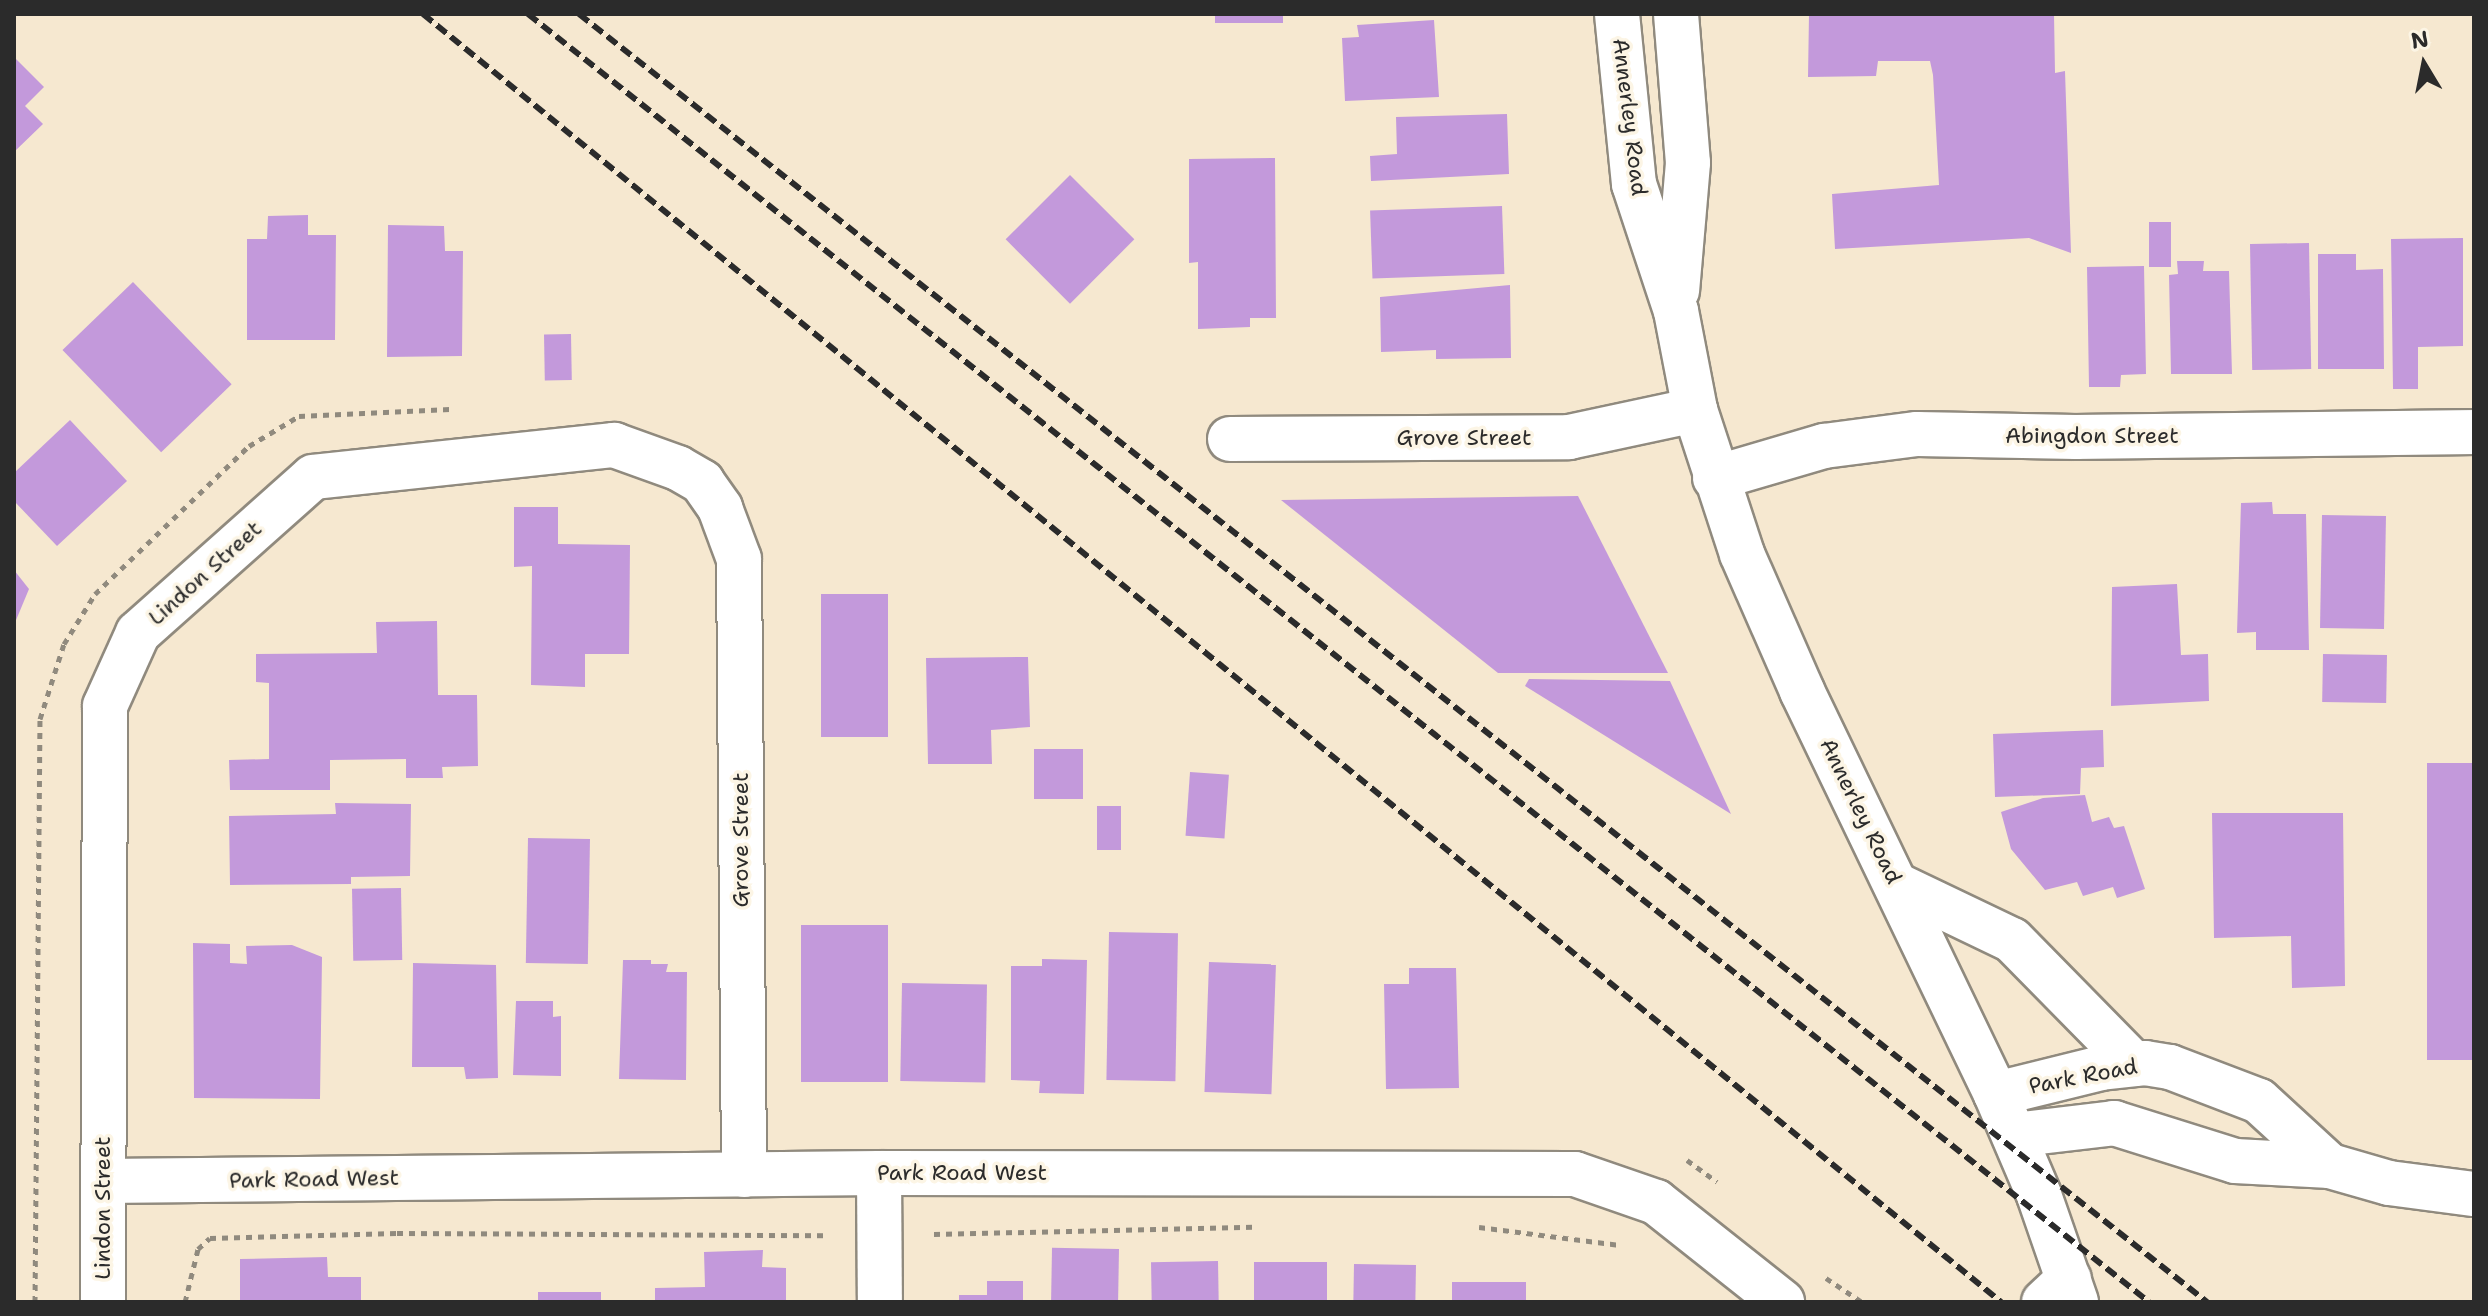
<!DOCTYPE html>
<style>
body{margin:0}
#map{position:relative;width:2488px;height:1316px;overflow:hidden;background:#f6e8d0;font-family:"Shantell Sans",sans-serif}
div>[style]{position:absolute}
[style*='--x']{left:calc(var(--x)*1px);top:calc(var(--y)*1px);width:calc(var(--w)*1px);rotate:calc(var(--a)*1deg)}
.building>*{inset:0;background:#c399db;transform-origin:0 0}
.path>*{height:5px;margin-top:-2.5px;transform-origin:0;background:repeating-linear-gradient(90deg,#908a7e 0 6px,transparent 0 12px)}
.roads{filter:drop-shadow(2px 0 #908a7e) drop-shadow(-2px 0 #908a7e) drop-shadow(0 2px #908a7e) drop-shadow(0 -2px #908a7e)}
.street>*{height:44px;margin:-22px;padding:0 22px;transform-origin:22px;border-radius:22px;background:#fff}
.secondary>*{height:44px;margin:-22px;padding:0 22px;transform-origin:22px;border-radius:22px;background:#fff}
.rail>*{height:6px;margin-top:-3px;transform-origin:0;background:repeating-linear-gradient(90deg,#2b2b2b 0 12px,transparent 0 18px)}
span{translate:-50% -50%;white-space:nowrap;text-align:center;line-height:1.15;-webkit-text-stroke:7px #fcf5e5;paint-order:stroke}
.street-label{font-size:22px;color:#2b2b2b}
.frame{position:absolute;inset:0;border:16px solid #2b2b2b;pointer-events:none}
.north{position:absolute;left:2384px;top:24px;width:80px;height:80px;-webkit-text-stroke:6px #fcf5e5;paint-order:stroke;rotate:350deg;font-size:22px;font-weight:700;line-height:32px;text-align:center;color:#2b2b2b}
.north::after{content:'';display:block;margin:auto;width:28px;height:36px;background:#2b2b2b;clip-path:polygon(50% 0,100% 100%,50% 72%,0 100%)}
</style>
<div id="map">
<div class="building">
<div style="left:1215px;top:14px;width:68px;height:9px"></div>
<div style="clip-path:polygon(1809px 14px,2054px 14px,2055px 73px,2065px 71px,2071px 253px,2029px 238px,1835px 249px,1832px 194px,1939px 185px,1933px 75px,1930px 61px,1878px 61px,1876px 76px,1808px 77px)"></div>
<div style="clip-path:polygon(1434px 20px,1439px 97px,1345px 101px,1342px 38px,1359px 37px,1357px 25px)"></div>
<div style="clip-path:polygon(14px 57px,44px 87px,25px 106px,43px 124px,14px 152px)"></div>
<div style="clip-path:polygon(1507px 114px,1509px 174px,1371px 181px,1370px 156px,1397px 154px,1396px 117px)"></div>
<div style="clip-path:polygon(1275px 158px,1276px 318px,1250px 318px,1250px 327px,1198px 329px,1198px 262px,1189px 263px,1189px 159px)"></div>
<div style="left:1070px;top:175px;width:91px;height:91px;rotate:45deg"></div>
<div style="left:1502px;top:206px;width:68px;height:132px;rotate:88deg"></div>
<div style="clip-path:polygon(308px 215px,308px 235px,336px 235px,335px 340px,247px 340px,247px 239px,267px 239px,268px 216px)"></div>
<div style="left:2149px;top:222px;width:22px;height:45px"></div>
<div style="clip-path:polygon(388px 225px,444px 226px,445px 251px,463px 251px,462px 356px,387px 357px)"></div>
<div style="clip-path:polygon(2463px 238px,2463px 346px,2418px 347px,2418px 389px,2393px 389px,2391px 239px)"></div>
<div style="left:2309px;top:243px;width:126px;height:59px;rotate:89deg"></div>
<div style="clip-path:polygon(2318px 254px,2356px 254px,2356px 270px,2383px 269px,2384px 369px,2318px 369px)"></div>
<div style="clip-path:polygon(2177px 261px,2204px 261px,2203px 271px,2229px 271px,2232px 374px,2171px 374px,2169px 275px,2178px 274px)"></div>
<div style="clip-path:polygon(2144px 266px,2146px 374px,2121px 375px,2120px 387px,2089px 387px,2087px 267px)"></div>
<div style="left:133px;top:282px;width:142px;height:98px;rotate:46deg"></div>
<div style="clip-path:polygon(1510px 285px,1511px 358px,1436px 359px,1436px 350px,1381px 352px,1380px 297px)"></div>
<div style="left:571px;top:334px;width:46px;height:27px;rotate:89deg"></div>
<div style="clip-path:polygon(70px 420px,127px 481px,57px 546px,14px 501px,14px 473px)"></div>
<div style="clip-path:polygon(1578px 496px,1668px 673px,1498px 673px,1281px 500px)"></div>
<div style="clip-path:polygon(2272px 502px,2273px 514px,2306px 514px,2309px 650px,2256px 650px,2256px 632px,2237px 633px,2241px 503px)"></div>
<div style="clip-path:polygon(514px 507px,558px 507px,558px 544px,630px 545px,629px 654px,585px 654px,585px 687px,531px 685px,532px 566px,514px 567px)"></div>
<div style="left:2322px;top:515px;width:64px;height:113px;rotate:1deg"></div>
<div style="clip-path:polygon(14px 570px,29px 589px,14px 625px)"></div>
<div style="clip-path:polygon(2177px 584px,2181px 655px,2208px 654px,2209px 701px,2111px 706px,2112px 587px)"></div>
<div style="left:888px;top:594px;width:143px;height:67px;rotate:90deg"></div>
<div style="clip-path:polygon(437px 621px,438px 695px,477px 695px,478px 766px,442px 767px,443px 778px,406px 778px,406px 759px,330px 760px,330px 790px,230px 790px,229px 760px,269px 759px,269px 683px,256px 682px,256px 654px,377px 653px,376px 622px)"></div>
<div style="left:2323px;top:654px;width:64px;height:48px;rotate:1deg"></div>
<div style="clip-path:polygon(1028px 657px,1030px 727px,991px 730px,992px 764px,928px 764px,926px 658px)"></div>
<div style="clip-path:polygon(1529px 679px,1670px 681px,1731px 814px,1525px 686px)"></div>
<div style="clip-path:polygon(2103px 730px,2104px 767px,2081px 768px,2080px 794px,1995px 797px,1993px 734px)"></div>
<div style="left:1034px;top:749px;width:49px;height:50px"></div>
<div style="left:2427px;top:763px;width:47px;height:297px"></div>
<div style="left:1190px;top:772px;width:39px;height:64px;rotate:4deg"></div>
<div style="clip-path:polygon(2085px 795px,2092px 822px,2109px 817px,2114px 828px,2124px 826px,2145px 889px,2117px 898px,2113px 887px,2083px 896px,2077px 882px,2045px 890px,2011px 849px,2001px 812px,2043px 798px)"></div>
<div style="clip-path:polygon(335px 803px,411px 804px,410px 876px,351px 877px,351px 884px,230px 885px,229px 816px,336px 814px)"></div>
<div style="left:1097px;top:806px;width:24px;height:44px"></div>
<div style="clip-path:polygon(2212px 813px,2343px 813px,2345px 986px,2292px 988px,2291px 936px,2214px 938px)"></div>
<div style="left:528px;top:838px;width:62px;height:125px;rotate:1deg"></div>
<div style="left:401px;top:888px;width:72px;height:49px;rotate:89deg"></div>
<div style="left:801px;top:925px;width:87px;height:157px"></div>
<div style="left:1109px;top:932px;width:69px;height:148px;rotate:1deg"></div>
<div style="clip-path:polygon(193px 943px,230px 944px,230px 963px,247px 964px,246px 946px,292px 945px,322px 957px,320px 1099px,194px 1098px)"></div>
<div style="clip-path:polygon(1042px 959px,1087px 960px,1084px 1094px,1039px 1093px,1040px 1081px,1011px 1080px,1011px 966px,1042px 966px)"></div>
<div style="clip-path:polygon(623px 960px,651px 960px,651px 964px,668px 964px,666px 972px,687px 972px,686px 1080px,619px 1079px)"></div>
<div style="left:1209px;top:962px;width:67px;height:130px;rotate:2deg"></div>
<div style="clip-path:polygon(413px 963px,496px 965px,498px 1078px,466px 1079px,464px 1067px,412px 1067px)"></div>
<div style="clip-path:polygon(1409px 968px,1456px 968px,1459px 1088px,1386px 1089px,1384px 984px,1409px 984px)"></div>
<div style="left:902px;top:983px;width:85px;height:98px;rotate:1deg"></div>
<div style="clip-path:polygon(516px 1001px,553px 1001px,553px 1017px,561px 1016px,561px 1076px,513px 1075px)"></div>
<div style="left:1119px;top:1249px;width:53px;height:67px;rotate:91deg"></div>
<div style="clip-path:polygon(763px 1250px,762px 1267px,786px 1268px,786px 1302px,655px 1302px,655px 1288px,705px 1287px,704px 1252px)"></div>
<div style="clip-path:polygon(327px 1257px,328px 1277px,361px 1277px,361px 1302px,240px 1302px,240px 1259px)"></div>
<div style="left:1218px;top:1261px;width:41px;height:67px;rotate:89deg"></div>
<div style="left:1327px;top:1262px;width:40px;height:73px;rotate:90deg"></div>
<div style="left:1354px;top:1264px;width:62px;height:38px;rotate:1deg"></div>
<div style="clip-path:polygon(987px 1281px,1023px 1281px,1023px 1302px,959px 1302px,959px 1295px,987px 1295px)"></div>
<div style="left:1526px;top:1282px;width:20px;height:74px;rotate:90deg"></div>
<div style="left:538px;top:1292px;width:63px;height:10px"></div>
</div>
<div class="path">
<div style="--x:1687;--y:1160;--w:37;--a:36"></div>
<div style="--x:1479;--y:1227;--w:142;--a:7.3"></div>
<div style="--x:934;--y:1234;--w:319;--a:-1.3"></div>
<div style="--x:1826;--y:1278;--w:43;--a:33.7"></div>
<div style="--x:35;--y:1302;--w:583;--a:-89.51"></div>
<div style="--x:40;--y:719;--w:79;--a:-72.3"></div>
<div style="--x:64;--y:644;--w:59;--a:-58.2"></div>
<div style="--x:95;--y:594;--w:214;--a:-43.9"></div>
<div style="--x:249;--y:446;--w:58;--a:-31"></div>
<div style="--x:299;--y:416;--w:151;--a:-2.7"></div>
<div style="--x:185;--y:1302;--w:55;--a:-76.2"></div>
<div style="--x:198;--y:1249;--w:16;--a:-43"></div>
<div style="--x:210;--y:1238;--w:187;--a:-1.5"></div>
<div style="--x:397;--y:1233;--w:432;--a:0.3"></div>
</div>
<div class="roads">
<div class="street">
<div style="--x:1230;--y:439;--w:339;--a:-0.3"></div>
<div style="--x:1569;--y:437;--w:129;--a:-12.1"></div>
<div style="--x:1715;--y:478;--w:114;--a:-16.4"></div>
<div style="--x:1824;--y:446;--w:94;--a:-7.4"></div>
<div style="--x:1917;--y:434;--w:159;--a:1.1"></div>
<div style="--x:2076;--y:437;--w:398;--a:-0.7"></div>
<div style="--x:879;--y:1173;--w:129;--a:89.6"></div>
<div style="--x:103;--y:1181;--w:776;--a:-0.59"></div>
<div style="--x:879;--y:1173;--w:696;--a:0.08"></div>
<div style="--x:1575;--y:1174;--w:86;--a:19.1"></div>
<div style="--x:1656;--y:1202;--w:161;--a:38.4"></div>
<div style="--x:103;--y:1302;--w:596;--a:-89.81"></div>
<div style="--x:105;--y:706;--w:80;--a:-65.7"></div>
<div style="--x:138;--y:633;--w:234;--a:-41.7"></div>
<div style="--x:313;--y:477;--w:303;--a:-6.1"></div>
<div style="--x:614;--y:445;--w:68;--a:19.8"></div>
<div style="--x:678;--y:468;--w:28;--a:30"></div>
<div style="--x:702;--y:482;--w:32;--a:55"></div>
<div style="--x:720;--y:508;--w:54;--a:69.6"></div>
<div style="--x:739;--y:559;--w:616;--a:89.53"></div>
<div style="--x:2044;--y:1302;--w:34;--a:-43"></div>
</div>
<div class="secondary">
<div style="--x:1617;--y:14;--w:171;--a:84.3"></div>
<div style="--x:1634;--y:184;--w:134;--a:71.7"></div>
<div style="--x:1676;--y:311;--w:101;--a:79.1"></div>
<div style="--x:1695;--y:410;--w:151;--a:71.9"></div>
<div style="--x:1742;--y:554;--w:150;--a:66.3"></div>
<div style="--x:1802;--y:691;--w:447;--a:64.3"></div>
<div style="--x:1996;--y:1094;--w:110;--a:66.9"></div>
<div style="--x:2039;--y:1195;--w:113;--a:70.9"></div>
<div style="--x:1676;--y:14;--w:149;--a:85.4"></div>
<div style="--x:1688;--y:163;--w:128;--a:94.9"></div>
<div style="--x:1897;--y:885;--w:127;--a:25.6"></div>
<div style="--x:2012;--y:940;--w:174;--a:45.5"></div>
<div style="--x:1996;--y:1094;--w:108;--a:-13.9"></div>
<div style="--x:2101;--y:1068;--w:44;--a:-6.5"></div>
<div style="--x:2145;--y:1063;--w:25;--a:9"></div>
<div style="--x:2170;--y:1067;--w:95;--a:20.9"></div>
<div style="--x:2259;--y:1101;--w:96;--a:42.5"></div>
<div style="--x:2014;--y:1135;--w:101;--a:-6.8"></div>
<div style="--x:2114;--y:1123;--w:127;--a:17.4"></div>
<div style="--x:2235;--y:1161;--w:95;--a:3"></div>
<div style="--x:2330;--y:1166;--w:61;--a:16.1"></div>
<div style="--x:2389;--y:1183;--w:86;--a:7.4"></div>
</div>
</div>
<div class="rail">
<div style="--x:423;--y:14;--w:2037;--a:39.22"></div>
<div style="--x:528;--y:14;--w:2070;--a:38.47"></div>
<div style="--x:579;--y:14;--w:2076;--a:38.35"></div>
</div>
<div class="street-label">
<span style="left:1630px;top:117px;rotate:83deg">Annerley Road</span>
<span style="left:2092px;top:436px">Abingdon Street</span>
<span style="left:1464px;top:438px">Grove Street</span>
<span style="left:205px;top:573px;rotate:-42deg">Lindon Street</span>
<span style="left:1861px;top:811px;rotate:64deg">Annerley Road</span>
<span style="left:741px;top:840px;rotate:-90deg">Grove Street</span>
<span style="left:2083px;top:1076px;rotate:-11deg">Park Road</span>
<span style="left:962px;top:1173px">Park Road West</span>
<span style="left:314px;top:1179px;rotate:-1deg">Park Road West</span>
<span style="left:103px;top:1208px;rotate:-90deg">Lindon Street</span>
</div>
<div class="frame"></div>
<div class="north">N</div>
</div>
